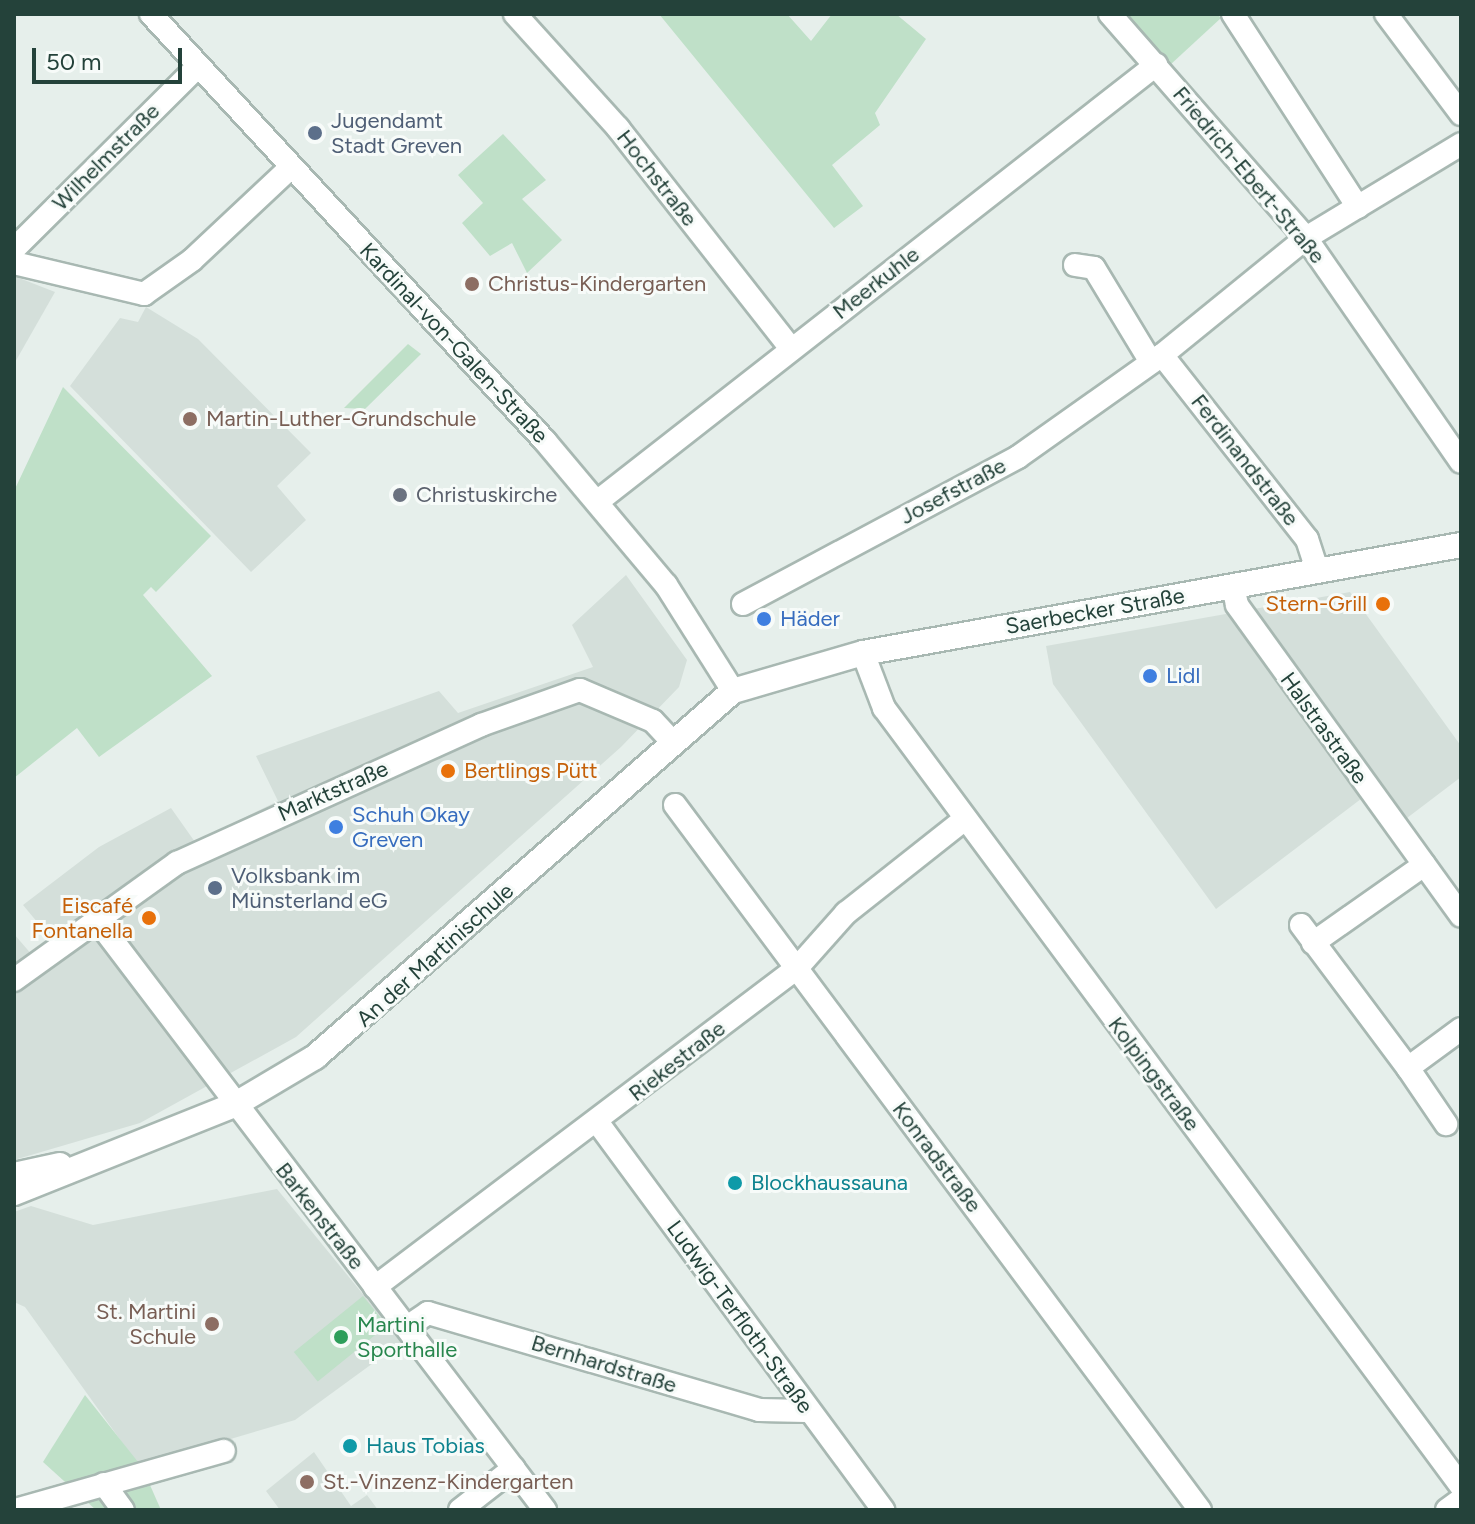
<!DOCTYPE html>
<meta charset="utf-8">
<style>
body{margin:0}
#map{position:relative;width:1475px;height:1524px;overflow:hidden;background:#e6efeb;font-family:Figtree,sans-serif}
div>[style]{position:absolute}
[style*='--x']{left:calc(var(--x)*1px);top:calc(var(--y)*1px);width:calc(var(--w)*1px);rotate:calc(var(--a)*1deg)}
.built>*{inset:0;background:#d4dfda}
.green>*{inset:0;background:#bfe0c8;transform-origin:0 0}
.roads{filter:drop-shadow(2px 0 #a8b8b2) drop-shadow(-2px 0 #a8b8b2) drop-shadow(0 2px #a8b8b2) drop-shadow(0 -2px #a8b8b2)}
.street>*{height:22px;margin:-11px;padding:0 11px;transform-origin:11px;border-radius:11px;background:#fff}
.secondary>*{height:24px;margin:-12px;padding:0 12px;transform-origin:12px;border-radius:12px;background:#fff}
.dots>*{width:22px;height:22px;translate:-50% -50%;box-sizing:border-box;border:4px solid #f7fbf9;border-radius:50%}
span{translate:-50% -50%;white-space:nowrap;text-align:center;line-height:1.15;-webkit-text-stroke:6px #f7fbf9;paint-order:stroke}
.service-label{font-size:22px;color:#4e5e75}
.left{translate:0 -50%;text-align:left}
.street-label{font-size:22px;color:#24423a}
.education-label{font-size:22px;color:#785e54}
.right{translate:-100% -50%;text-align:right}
.worship-label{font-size:22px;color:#5b616d}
.food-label{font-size:22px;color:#c56008}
.shop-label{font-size:22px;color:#366cbe}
.culture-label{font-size:22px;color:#0d838f}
.leisure-label{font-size:22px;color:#27864d}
.frame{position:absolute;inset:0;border:16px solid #24423a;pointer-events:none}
.scale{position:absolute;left:32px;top:48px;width:150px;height:36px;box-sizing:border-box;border:4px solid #24423a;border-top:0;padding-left:10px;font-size:24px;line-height:28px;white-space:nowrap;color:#24423a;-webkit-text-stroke:6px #f7fbf9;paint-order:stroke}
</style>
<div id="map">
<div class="built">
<div style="clip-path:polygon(14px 276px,55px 292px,14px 364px)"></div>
<div style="clip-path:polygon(146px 307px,198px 339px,311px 453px,277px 486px,306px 520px,251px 572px,70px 386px,120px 318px,138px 322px)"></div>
<div style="clip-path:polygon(626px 575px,687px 660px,679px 687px,621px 747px,296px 1037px,140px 1123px,14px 1160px,14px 934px,33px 956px,53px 941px,23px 905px,99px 847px,171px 808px,195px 842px,278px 801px,256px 756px,439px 691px,458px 713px,593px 667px,572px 625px)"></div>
<div style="clip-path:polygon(1350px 592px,1461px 746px,1461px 777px,1407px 818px,1382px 783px,1216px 909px,1053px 684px,1046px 646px)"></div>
<div style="clip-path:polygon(277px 1189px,402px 1342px,295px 1420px,139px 1466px,25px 1307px,14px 1302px,14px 1212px,31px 1206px,93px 1225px)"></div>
<div style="clip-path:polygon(314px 1452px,351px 1506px,367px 1495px,378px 1510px,280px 1510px,266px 1491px)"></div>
</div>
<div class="green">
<div style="clip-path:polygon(659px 14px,787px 14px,811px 41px,832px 14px,896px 14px,926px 39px,875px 113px,880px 125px,832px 165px,863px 206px,834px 228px)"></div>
<div style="clip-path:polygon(1126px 14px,1217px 14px,1221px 18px,1170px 65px)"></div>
<div style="clip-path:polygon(503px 134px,546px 180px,522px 199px,562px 240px,527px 273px,512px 243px,490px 256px,462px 223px,483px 203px,458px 175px)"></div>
<div style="clip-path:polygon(408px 344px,421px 354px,365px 409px,344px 408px)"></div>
<div style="clip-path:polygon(63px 387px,211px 536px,156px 592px,151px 587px,143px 595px,212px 676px,99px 757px,77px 728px,14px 778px,14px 491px)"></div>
<div style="left:363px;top:1296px;width:38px;height:89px;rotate:51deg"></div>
<div style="clip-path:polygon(85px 1395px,142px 1467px,161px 1510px,96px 1510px,43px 1462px)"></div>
</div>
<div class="roads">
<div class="street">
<div style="--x:151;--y:14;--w:581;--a:47.3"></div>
<div style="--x:545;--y:441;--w:188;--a:50"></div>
<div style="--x:666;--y:585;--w:125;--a:57.7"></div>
<div style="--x:515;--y:14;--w:154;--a:47.9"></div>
<div style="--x:618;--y:128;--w:281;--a:51.9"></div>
<div style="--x:1110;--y:14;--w:298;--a:48.8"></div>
<div style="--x:1306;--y:238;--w:272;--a:55.3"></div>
<div style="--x:1233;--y:14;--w:230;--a:57.1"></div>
<div style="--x:1386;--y:14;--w:125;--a:53.1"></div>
<div style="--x:14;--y:249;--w:260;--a:-44.8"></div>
<div style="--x:14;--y:263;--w:134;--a:13.4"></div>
<div style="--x:144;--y:294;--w:59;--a:-35.3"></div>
<div style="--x:192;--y:260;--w:136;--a:-43.2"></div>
<div style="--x:1075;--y:265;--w:19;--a:9"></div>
<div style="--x:1094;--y:268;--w:110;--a:58.8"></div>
<div style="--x:1162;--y:355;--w:234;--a:51.8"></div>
<div style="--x:1307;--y:539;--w:33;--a:72"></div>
<div style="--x:597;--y:502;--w:710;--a:-38.02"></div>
<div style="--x:1233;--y:586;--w:19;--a:78"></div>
<div style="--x:1237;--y:605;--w:383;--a:54.2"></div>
<div style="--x:743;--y:604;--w:312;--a:-28.1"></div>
<div style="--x:1018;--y:457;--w:176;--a:-35.3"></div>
<div style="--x:1162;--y:355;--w:186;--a:-39.1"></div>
<div style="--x:1306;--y:238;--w:181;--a:-31.2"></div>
<div style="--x:863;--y:653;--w:59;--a:69.1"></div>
<div style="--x:884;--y:708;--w:969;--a:53.44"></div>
<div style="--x:675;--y:805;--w:879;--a:53.33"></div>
<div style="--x:97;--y:920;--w:741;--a:52.79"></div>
<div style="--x:1301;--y:925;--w:179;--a:53.2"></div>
<div style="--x:1408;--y:1068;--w:66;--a:-36.3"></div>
<div style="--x:1313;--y:943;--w:136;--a:-35.1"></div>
<div style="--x:14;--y:980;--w:201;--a:-35.7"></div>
<div style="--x:177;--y:863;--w:334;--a:-24.4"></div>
<div style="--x:481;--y:725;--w:105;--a:-19.5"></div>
<div style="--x:580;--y:690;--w:79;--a:23"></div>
<div style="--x:653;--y:721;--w:26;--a:47"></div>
<div style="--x:1408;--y:1068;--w:68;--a:55.8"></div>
<div style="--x:598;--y:1123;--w:481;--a:53.6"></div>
<div style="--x:375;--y:1287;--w:529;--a:-37.09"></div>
<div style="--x:797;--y:968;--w:74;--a:-48.3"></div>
<div style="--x:846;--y:913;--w:152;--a:-38.3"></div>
<div style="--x:407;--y:1327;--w:25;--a:-34"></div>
<div style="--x:428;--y:1313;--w:345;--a:16.3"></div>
<div style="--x:759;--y:1410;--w:47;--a:1.2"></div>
<div style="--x:104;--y:1484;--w:32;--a:54"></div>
<div style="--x:15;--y:1510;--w:217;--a:-15.8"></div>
<div style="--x:460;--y:1510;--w:68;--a:-37.9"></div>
<div style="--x:1447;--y:1510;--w:17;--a:-36"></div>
</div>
<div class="secondary">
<div style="--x:14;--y:1175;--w:47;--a:-12.3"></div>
<div style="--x:14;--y:1193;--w:239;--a:-21.8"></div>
<div style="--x:236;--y:1104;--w:92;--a:-30.7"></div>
<div style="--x:315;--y:1057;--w:556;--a:-41.21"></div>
<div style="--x:733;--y:691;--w:135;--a:-16.3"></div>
<div style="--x:863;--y:653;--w:608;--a:-10.24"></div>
</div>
</div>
<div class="dots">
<div style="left:315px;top:133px;background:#5c6f8a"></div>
<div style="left:472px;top:284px;background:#8d6e63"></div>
<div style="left:190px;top:419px;background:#8d6e63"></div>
<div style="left:400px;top:495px;background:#6b7280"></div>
<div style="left:1383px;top:604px;background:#e8710a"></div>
<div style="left:764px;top:619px;background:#3f7fe0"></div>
<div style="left:1150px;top:676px;background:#3f7fe0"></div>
<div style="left:448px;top:771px;background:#e8710a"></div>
<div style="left:336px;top:827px;background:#3f7fe0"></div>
<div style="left:215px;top:888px;background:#5c6f8a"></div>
<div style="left:149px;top:918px;background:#e8710a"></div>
<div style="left:735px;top:1183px;background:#0f9aa8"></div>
<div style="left:212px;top:1324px;background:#8d6e63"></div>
<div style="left:341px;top:1337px;background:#2e9e5b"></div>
<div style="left:350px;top:1446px;background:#0f9aa8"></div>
<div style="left:307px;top:1482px;background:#8d6e63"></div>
</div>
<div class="service-label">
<span class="left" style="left:331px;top:133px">Jugendamt<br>Stadt Greven</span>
<span class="left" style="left:231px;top:888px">Volksbank im<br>Münsterland eG</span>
</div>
<div class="street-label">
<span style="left:106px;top:157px;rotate:-45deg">Wilhelmstraße</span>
<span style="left:1249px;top:175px;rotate:50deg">Friedrich-Ebert-Straße</span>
<span style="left:657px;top:178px;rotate:52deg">Hochstraße</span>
<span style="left:876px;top:283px;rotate:-38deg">Meerkuhle</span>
<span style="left:454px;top:343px;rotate:47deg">Kardinal-von-Galen-Straße</span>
<span style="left:1245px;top:460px;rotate:52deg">Ferdinandstraße</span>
<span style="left:953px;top:491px;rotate:-28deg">Josefstraße</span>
<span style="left:1095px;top:611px;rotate:-10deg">Saerbecker Straße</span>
<span style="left:1324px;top:728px;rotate:54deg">Halstrastraße</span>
<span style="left:333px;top:791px;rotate:-24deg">Marktstraße</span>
<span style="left:435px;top:955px;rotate:-42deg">An der Martinischule</span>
<span style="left:677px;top:1061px;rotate:-38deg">Riekestraße</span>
<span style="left:1154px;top:1074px;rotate:53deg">Kolpingstraße</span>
<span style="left:937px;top:1157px;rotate:53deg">Konradstraße</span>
<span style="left:320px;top:1216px;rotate:52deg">Barkenstraße</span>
<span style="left:740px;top:1317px;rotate:54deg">Ludwig-Terfloth-Straße</span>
<span style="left:604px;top:1364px;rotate:17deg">Bernhardstraße</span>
</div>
<div class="education-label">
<span class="left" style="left:488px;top:284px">Christus-Kindergarten</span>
<span class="left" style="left:206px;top:419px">Martin-Luther-Grundschule</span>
<span class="right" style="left:196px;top:1324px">St. Martini<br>Schule</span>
<span class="left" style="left:323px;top:1482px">St.-Vinzenz-Kindergarten</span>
</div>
<div class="worship-label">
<span class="left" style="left:416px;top:495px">Christuskirche</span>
</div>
<div class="food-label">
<span class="right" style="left:1367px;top:604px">Stern-Grill</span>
<span class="left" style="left:464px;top:771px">Bertlings Pütt</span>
<span class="right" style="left:133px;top:918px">Eiscafé<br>Fontanella</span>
</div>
<div class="shop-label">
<span class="left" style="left:780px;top:619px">Häder</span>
<span class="left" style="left:1166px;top:676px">Lidl</span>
<span class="left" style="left:352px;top:827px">Schuh Okay<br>Greven</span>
</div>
<div class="culture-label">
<span class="left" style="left:751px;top:1183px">Blockhaussauna</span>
<span class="left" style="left:366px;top:1446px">Haus Tobias</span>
</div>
<div class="leisure-label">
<span class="left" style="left:357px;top:1337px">Martini<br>Sporthalle</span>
</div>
<div class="frame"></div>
<div class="scale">50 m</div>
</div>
